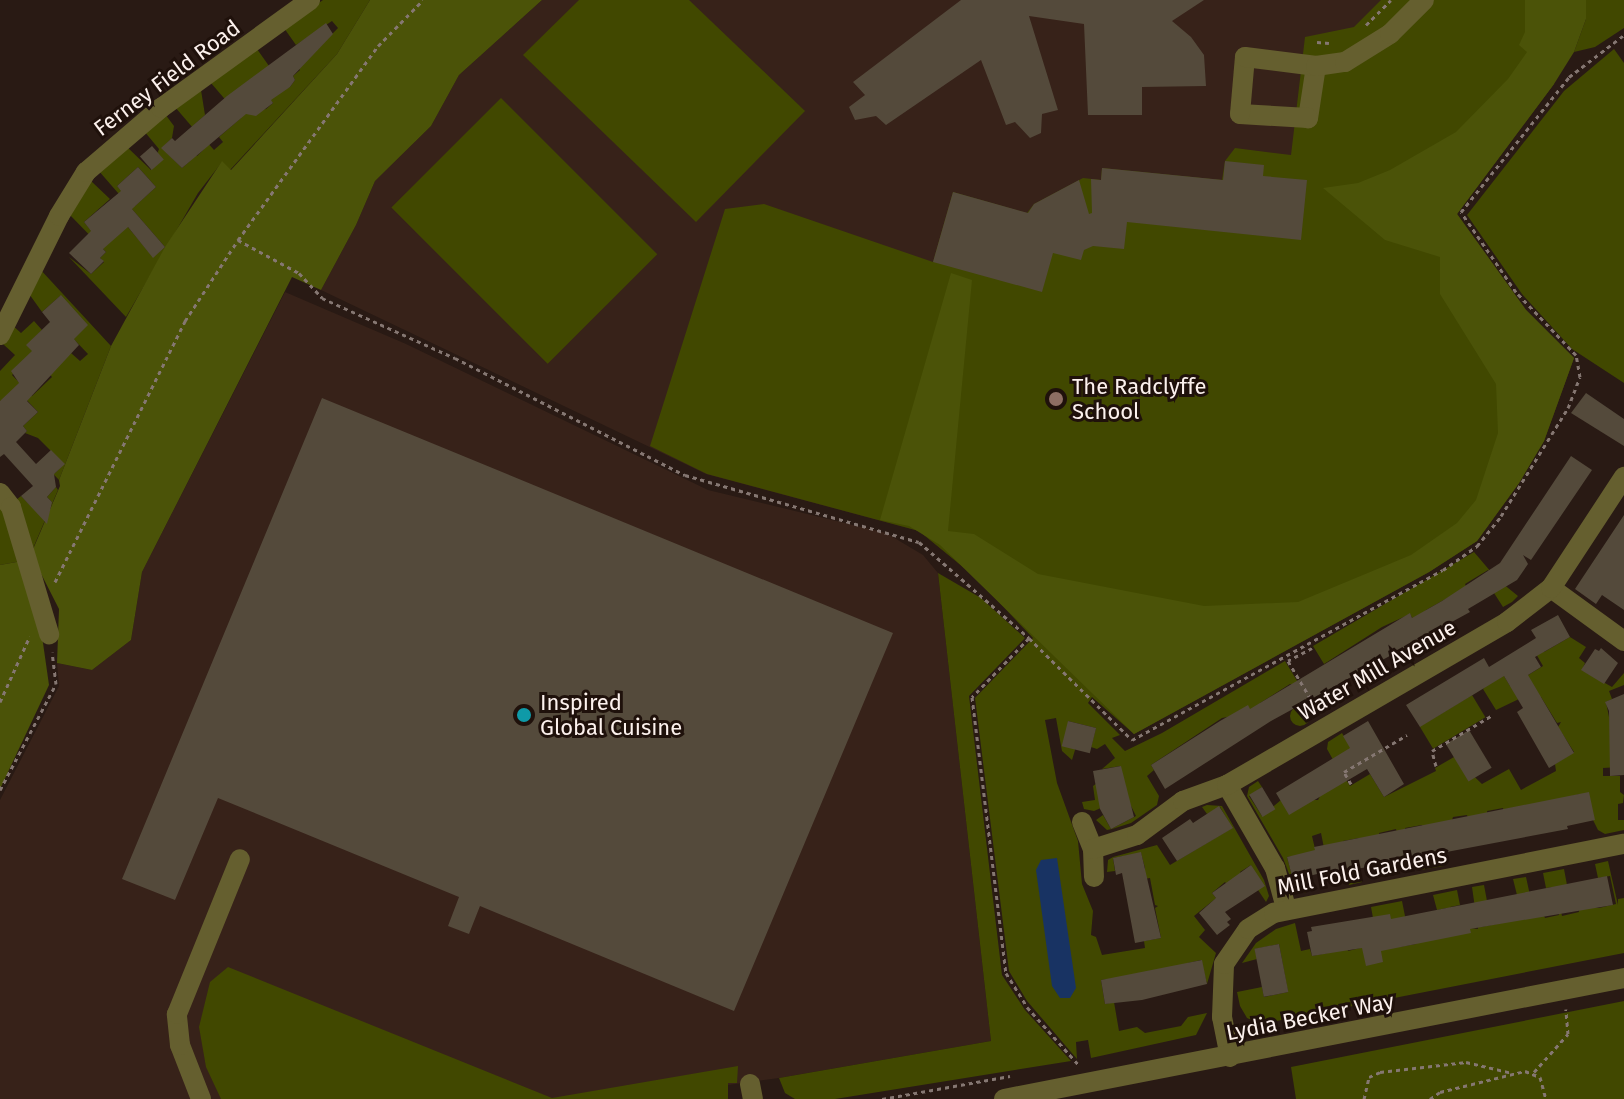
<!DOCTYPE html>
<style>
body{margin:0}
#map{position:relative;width:1624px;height:1099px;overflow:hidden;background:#291a14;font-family:"Fira Sans",sans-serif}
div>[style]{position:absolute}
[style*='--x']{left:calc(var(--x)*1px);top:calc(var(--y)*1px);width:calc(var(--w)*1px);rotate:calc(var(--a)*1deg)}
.built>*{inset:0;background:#372219}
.green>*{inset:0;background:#414800;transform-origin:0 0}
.round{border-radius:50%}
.forest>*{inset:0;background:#4b5308}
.water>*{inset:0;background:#183363}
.building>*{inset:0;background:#544a3b;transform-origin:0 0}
.path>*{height:3px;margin-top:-1.5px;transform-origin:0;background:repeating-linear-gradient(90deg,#857772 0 4px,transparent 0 8px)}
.minor>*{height:20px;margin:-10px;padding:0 10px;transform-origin:10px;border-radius:10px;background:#655f2f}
.dots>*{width:22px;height:22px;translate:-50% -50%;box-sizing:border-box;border:4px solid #1f110b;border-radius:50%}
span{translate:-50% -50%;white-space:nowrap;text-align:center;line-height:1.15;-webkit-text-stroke:6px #1f110b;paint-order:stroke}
.street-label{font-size:22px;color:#fcf1ed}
.poi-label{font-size:22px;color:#fcf1ed}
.left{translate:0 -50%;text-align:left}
</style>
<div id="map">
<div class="built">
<div style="clip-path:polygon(542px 0,1546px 0,1554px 84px,1457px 214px,1526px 310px,1574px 358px,1544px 441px,1519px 483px,1477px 541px,1429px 572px,1134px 734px,974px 576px,919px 531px,706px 474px,321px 290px,356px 225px,375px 181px,431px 126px,459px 75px)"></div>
<div style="clip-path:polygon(285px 292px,406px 344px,708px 490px,886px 533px,923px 555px,938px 573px,991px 1041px,779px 1078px,627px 1099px,0 1099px,0 800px,59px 686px,57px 663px,92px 670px,131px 640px,142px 572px)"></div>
</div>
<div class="green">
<div style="clip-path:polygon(evenodd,323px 0,370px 0,337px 54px,230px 170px,222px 162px,198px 193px,126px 317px,69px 257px,91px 274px,104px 262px,100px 258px,106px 252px,68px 213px,90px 180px,110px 199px,84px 222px,98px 239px,122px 220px,153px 257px,165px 247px,98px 170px,126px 146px,151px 170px,159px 149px,144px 131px,165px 114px,174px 126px,172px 138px,162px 148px,182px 168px,190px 161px,191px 150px,197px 156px,204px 149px,193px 128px,175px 107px,201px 90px,205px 115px,193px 126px,214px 150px,223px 142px,219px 137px,241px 118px,211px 83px,257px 49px,269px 66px,249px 112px,266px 109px,273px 103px,267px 96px,290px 87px,295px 80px,293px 76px,300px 70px,287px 51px,300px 67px,338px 28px,332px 21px,296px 45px,284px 28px,323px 0,138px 167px,156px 187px,135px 206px,117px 186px,138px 167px)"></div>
<div style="clip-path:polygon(579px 0,689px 0,805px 111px,696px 222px,523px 55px)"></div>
<div style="clip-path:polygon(1381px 0,1546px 0,1554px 84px,1457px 214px,1526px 310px,1574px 358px,1544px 441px,1519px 483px,1477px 541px,1429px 572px,1134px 734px,1092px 697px,1088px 703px,1120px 735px,1112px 738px,1125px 751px,1162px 733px,1285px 661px,1302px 689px,1290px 684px,1260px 703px,1264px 710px,1222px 718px,1151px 765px,1154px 770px,1147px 776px,1159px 796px,1157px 805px,1131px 823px,1112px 829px,1107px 830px,1096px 820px,1103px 815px,1111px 829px,1136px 816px,1129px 802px,1119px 800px,1094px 811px,1084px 809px,1082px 802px,1095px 800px,1093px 786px,1121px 766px,1102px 769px,1115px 758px,1105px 744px,1097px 749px,1091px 747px,1096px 728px,1068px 721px,1075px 750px,1072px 760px,1062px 751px,1056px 718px,1045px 720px,1057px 783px,1078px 841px,1082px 884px,1093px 911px,1091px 935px,1096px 937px,1102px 955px,1145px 948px,1144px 941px,1161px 938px,1155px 908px,1158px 906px,1155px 905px,1150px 878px,1137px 880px,1145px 868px,1141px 853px,1113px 858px,1115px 871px,1107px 872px,1108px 860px,1113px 857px,1157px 845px,1170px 865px,1232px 828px,1220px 807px,1207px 814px,1202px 807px,1207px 805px,1222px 806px,1264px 880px,1269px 896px,1266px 902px,1258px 890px,1251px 865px,1240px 872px,1243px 878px,1237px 897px,1225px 882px,1212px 893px,1224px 908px,1215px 899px,1194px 916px,1205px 930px,1199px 937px,1216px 953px,1207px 984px,1201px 960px,1188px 963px,1189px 969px,1101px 980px,1105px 1004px,1114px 1002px,1119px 1031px,1137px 1027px,1145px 1033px,1181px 1026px,1188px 1017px,1207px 1013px,1196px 1035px,1091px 1058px,1088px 1040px,1076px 1042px,1077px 1059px,1027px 1001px,1009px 971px,975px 698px,1033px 638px,974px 576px,919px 531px,707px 474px,650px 446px,725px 209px,764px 204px,933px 262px,953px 192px,1027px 213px,1034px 204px,1083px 178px,1101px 180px,1102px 168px,1222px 180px,1225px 161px,1235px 148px,1291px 155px,1305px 37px,1354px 27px)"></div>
<div style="clip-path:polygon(1586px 0,1624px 0,1624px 28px,1595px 47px,1574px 52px,1586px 19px)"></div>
<div style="clip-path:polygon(1614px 49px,1624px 63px,1624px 383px,1572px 349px,1522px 294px,1467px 215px,1564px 91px)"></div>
<div style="left:501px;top:98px;width:221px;height:155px;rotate:45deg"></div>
<div style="clip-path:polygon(evenodd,39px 268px,111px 346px,59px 480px,40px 460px,55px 473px,64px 464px,38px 438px,25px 433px,27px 431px,23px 426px,38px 412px,20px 393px,0 401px,0 371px,15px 355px,3px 344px,11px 324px,21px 333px,34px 321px,42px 330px,27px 345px,71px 353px,80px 361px,88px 354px,66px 331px,60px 296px,42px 312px,27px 291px,39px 268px,32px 355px,52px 377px,32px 396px,12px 375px,32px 355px)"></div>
<div style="clip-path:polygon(56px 487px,58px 490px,31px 553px,16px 500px,21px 496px,34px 509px,52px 502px,47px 497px)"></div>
<div style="clip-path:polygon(0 501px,22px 561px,0 565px)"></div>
<div style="clip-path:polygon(1474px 552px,1497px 579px,1518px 596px,1512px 602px,1503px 607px,1494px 593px,1500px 589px,1488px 570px,1465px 584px,1469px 593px,1458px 592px,1426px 610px,1416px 624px,1410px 614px,1382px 627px,1324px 664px,1313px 646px)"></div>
<div style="clip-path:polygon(938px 573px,981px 598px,1025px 638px,969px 696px,1002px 975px,1025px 1010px,1071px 1061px,835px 1099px,795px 1099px,785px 1093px,779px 1078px,991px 1041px)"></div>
<div style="clip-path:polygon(1570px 637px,1586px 647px,1579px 658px,1585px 663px,1582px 670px,1612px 687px,1624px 673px,1624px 685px,1609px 691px,1612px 699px,1606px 702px,1619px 767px,1603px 768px,1603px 776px,1620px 776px,1620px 792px,1624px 795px,1623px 803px,1618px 804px,1618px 820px,1624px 820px,1624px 830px,1605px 834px,1598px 830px,1580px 794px,1504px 814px,1503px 808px,1487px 811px,1488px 818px,1469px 822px,1467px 815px,1453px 817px,1442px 852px,1444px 866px,1420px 870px,1417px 856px,1428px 853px,1422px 825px,1405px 828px,1406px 835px,1398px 837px,1396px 829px,1379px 833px,1380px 840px,1359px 838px,1343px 841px,1348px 869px,1359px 868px,1362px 882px,1349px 885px,1341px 850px,1325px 853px,1321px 833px,1312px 836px,1316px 853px,1287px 857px,1293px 879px,1303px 877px,1306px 893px,1294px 887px,1283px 858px,1247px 796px,1249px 787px,1258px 781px,1262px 787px,1249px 796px,1262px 816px,1281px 800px,1318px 800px,1336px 765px,1327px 749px,1328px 742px,1342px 733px,1359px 762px,1342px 773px,1350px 786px,1370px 774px,1384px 797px,1436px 771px,1435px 768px,1454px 757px,1482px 784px,1509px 769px,1521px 790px,1556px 771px,1555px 764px,1574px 752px,1558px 727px,1561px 722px,1557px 723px,1541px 697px,1527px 705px,1519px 699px,1496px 710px,1483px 689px,1501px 671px,1510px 686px,1543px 666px,1535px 652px,1544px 652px)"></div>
<div style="left:1472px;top:695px;width:26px;height:61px;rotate:59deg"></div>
<div class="round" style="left:1290px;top:706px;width:20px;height:20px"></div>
<div style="clip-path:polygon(1608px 861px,1618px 905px,1618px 899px,1624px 898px,1624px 953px,1261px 1024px,1247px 1018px,1240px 1006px,1237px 992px,1262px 987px,1264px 997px,1288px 992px,1279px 944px,1255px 949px,1257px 959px,1242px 963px,1256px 943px,1276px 929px,1295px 923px,1301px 951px,1310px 949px,1312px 956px,1338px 951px,1346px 941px,1348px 951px,1364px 947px,1373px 918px,1371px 907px,1402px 901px,1405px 916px,1399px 947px,1416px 944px,1447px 908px,1437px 910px,1433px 895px,1457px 890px,1460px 905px,1450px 907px,1470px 928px,1478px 929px,1472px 887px,1484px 885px,1487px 901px,1481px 927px,1496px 924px,1517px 895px,1513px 879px,1526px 877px,1535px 918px,1543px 913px,1545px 918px,1559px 915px,1553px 887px,1546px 888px,1543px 873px,1564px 869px,1567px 885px,1556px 887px,1562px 916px,1579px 912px,1578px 906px,1599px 908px,1616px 904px,1610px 876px,1598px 878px,1595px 864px)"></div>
<div style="clip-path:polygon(228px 967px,552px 1098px,738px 1066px,737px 1083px,728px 1083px,728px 1099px,221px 1099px,206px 1067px,199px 1027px,210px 982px)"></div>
<div style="clip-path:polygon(1624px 1001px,1624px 1099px,1296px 1099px,1291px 1067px)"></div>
</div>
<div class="forest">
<div style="clip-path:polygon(370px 0,542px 0,459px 75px,431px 126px,375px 181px,356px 225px,321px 290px,292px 277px,142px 572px,131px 640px,92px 670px,57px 663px,59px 609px,31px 554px,60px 486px,59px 480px,111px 346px,165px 247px,222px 161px,231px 170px,337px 54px)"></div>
<div style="clip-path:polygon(1525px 0,1586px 0,1586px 19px,1574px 52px,1554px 84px,1457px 214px,1526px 310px,1574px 358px,1544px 441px,1519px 483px,1477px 541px,1429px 572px,1134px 734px,940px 545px,909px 526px,880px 520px,951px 273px,972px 280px,948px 531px,974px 534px,1038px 574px,1204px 606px,1298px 602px,1411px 555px,1457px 523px,1476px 500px,1498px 433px,1496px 384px,1440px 294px,1440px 257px,1385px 240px,1323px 188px,1358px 183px,1390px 170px,1456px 132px,1508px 79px,1527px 52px,1519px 45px,1525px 32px)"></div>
<div style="clip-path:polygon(22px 561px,41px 629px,49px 685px,0 789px,0 565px)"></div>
</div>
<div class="water">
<div style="clip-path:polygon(1057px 858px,1076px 988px,1070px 998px,1060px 998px,1052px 986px,1036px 870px,1041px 860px)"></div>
</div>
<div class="building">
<div style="clip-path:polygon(961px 0,1204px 0,1172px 21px,1191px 37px,1204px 55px,1206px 86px,1142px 87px,1142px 115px,1088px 115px,1084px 24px,1029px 16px,1058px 110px,1042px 114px,1041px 133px,1030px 138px,1015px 122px,1006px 125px,981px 60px,886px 125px,876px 116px,855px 120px,849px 107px,865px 95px,853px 82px)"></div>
<div style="clip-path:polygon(326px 23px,333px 34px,293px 76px,295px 80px,290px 87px,271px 100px,273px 103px,256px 116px,246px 114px,182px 168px,161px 148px,172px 138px,175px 141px,227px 96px)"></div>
<div style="left:152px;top:146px;width:18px;height:16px;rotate:49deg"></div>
<div style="clip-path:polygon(1225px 161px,1264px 165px,1263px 176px,1307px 180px,1301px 240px,1127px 222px,1124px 249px,1093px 246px,1084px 250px,1081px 260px,1053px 253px,1042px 292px,933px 262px,953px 192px,1028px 213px,1034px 204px,1079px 180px,1089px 214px,1092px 213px,1091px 179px,1101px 180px,1102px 168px,1223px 180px)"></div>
<div style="clip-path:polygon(138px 167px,156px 187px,132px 209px,165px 247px,153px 258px,128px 227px,103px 249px,106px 252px,100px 258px,104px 261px,91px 274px,69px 253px,91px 231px,84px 222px,121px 191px,117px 186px)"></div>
<div style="clip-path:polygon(61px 295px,88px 325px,74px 339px,79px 345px,27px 401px,38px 412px,23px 426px,27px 431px,16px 442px,36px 464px,51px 450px,65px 464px,54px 474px,56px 487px,47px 497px,52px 502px,47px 524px,21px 496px,33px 486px,4px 454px,0 457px,0 401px,19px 383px,11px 371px,32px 351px,26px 345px,50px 322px,42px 312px)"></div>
<div style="clip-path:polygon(1586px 393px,1624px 419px,1624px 446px,1571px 413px)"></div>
<div style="clip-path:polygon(322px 398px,893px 633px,734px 1011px,480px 906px,469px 934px,448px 926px,459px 897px,218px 798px,175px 900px,122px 879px)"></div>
<div style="clip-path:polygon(1571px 456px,1592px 470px,1531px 560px,1523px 555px,1528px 564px,1517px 580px,1468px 609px,1470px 612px,1271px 721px,1165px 789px,1151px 765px,1220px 721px,1248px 705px,1250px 709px,1410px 613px,1412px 618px,1442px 601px,1500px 563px)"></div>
<div style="clip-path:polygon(1624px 515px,1624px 610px,1602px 595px,1596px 604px,1575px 589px)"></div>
<div style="clip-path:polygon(1558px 615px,1570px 637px,1535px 657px,1541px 667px,1528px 675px,1574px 753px,1549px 768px,1517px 712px,1523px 708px,1504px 676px,1420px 727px,1406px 705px,1484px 658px,1489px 667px,1536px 638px,1531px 630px)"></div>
<div style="clip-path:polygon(1601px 648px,1618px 663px,1604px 684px,1581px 670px,1595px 649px,1599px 651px)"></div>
<div style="clip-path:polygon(1624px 694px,1624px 775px,1610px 776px,1609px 711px,1605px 702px)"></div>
<div style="left:1068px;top:721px;width:29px;height:26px;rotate:14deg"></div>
<div style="clip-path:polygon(1368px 721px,1404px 784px,1384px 797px,1367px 769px,1289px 815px,1276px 793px,1350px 748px,1343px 736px)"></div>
<div style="left:1469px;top:730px;width:44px;height:27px;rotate:59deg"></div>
<div style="clip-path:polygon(1121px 766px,1134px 817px,1111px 829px,1100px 809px,1093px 771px)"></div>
<div style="left:1262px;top:787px;width:26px;height:15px;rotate:59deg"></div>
<div style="clip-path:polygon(1589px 792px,1595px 820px,1567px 826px,1568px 829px,1346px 871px,1347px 876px,1331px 880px,1329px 871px,1293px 880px,1287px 857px,1315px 850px,1314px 847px)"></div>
<div style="clip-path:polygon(1219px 806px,1233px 828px,1177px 861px,1162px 838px,1190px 819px,1193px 823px)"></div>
<div style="clip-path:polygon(1141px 852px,1161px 938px,1135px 943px,1122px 873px,1116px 875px,1113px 858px)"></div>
<div style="clip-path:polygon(1251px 865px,1265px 886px,1225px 912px,1231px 919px,1227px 922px,1230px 925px,1217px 935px,1199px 913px,1216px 898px,1212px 893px)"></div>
<div style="clip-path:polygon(1607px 876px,1613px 905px,1470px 929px,1471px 933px,1381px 951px,1383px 962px,1366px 966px,1362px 948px,1312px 956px,1307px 932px,1312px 931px,1311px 927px,1390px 914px,1391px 919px)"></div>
<div style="left:1279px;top:944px;width:49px;height:25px;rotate:79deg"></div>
<div style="clip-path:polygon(1202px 960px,1207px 984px,1142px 1000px,1105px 1004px,1101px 980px)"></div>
</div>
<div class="path">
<div style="--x:1366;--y:25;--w:35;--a:-45"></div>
<div style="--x:1317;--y:42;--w:12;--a:5"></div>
<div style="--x:238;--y:240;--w:69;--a:28.4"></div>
<div style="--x:299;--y:273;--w:34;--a:47"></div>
<div style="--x:322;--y:298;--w:146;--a:24.3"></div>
<div style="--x:455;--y:358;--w:258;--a:27"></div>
<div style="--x:685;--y:475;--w:243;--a:16"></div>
<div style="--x:919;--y:542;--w:146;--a:41.1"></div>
<div style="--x:1029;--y:638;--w:145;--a:44.7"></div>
<div style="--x:1132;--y:740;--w:354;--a:-28.7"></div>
<div style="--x:1443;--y:570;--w:42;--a:-35.2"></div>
<div style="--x:1477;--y:546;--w:38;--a:-51"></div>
<div style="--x:1501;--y:516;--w:127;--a:-58.2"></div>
<div style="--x:1568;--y:408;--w:33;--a:-69"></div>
<div style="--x:1580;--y:377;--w:22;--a:-100"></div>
<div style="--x:1576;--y:355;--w:87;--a:-133.6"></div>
<div style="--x:1516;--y:292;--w:97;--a:-124.5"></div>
<div style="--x:1461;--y:212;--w:173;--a:-51.3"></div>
<div style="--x:1569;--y:77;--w:69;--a:-37.4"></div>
<div style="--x:55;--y:582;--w:292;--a:-63.5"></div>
<div style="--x:185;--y:321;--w:97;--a:-56.8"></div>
<div style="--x:238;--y:240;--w:239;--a:-54.2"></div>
<div style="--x:378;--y:46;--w:64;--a:-45.6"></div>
<div style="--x:1029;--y:638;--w:82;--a:134"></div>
<div style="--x:972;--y:697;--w:278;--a:83"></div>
<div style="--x:1006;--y:973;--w:40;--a:58"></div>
<div style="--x:1027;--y:1007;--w:76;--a:48.2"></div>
<div style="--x:1312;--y:648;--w:27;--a:152"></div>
<div style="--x:1288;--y:661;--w:58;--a:59"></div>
<div style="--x:0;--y:702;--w:72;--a:-65.6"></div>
<div style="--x:1436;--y:766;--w:16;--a:-105"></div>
<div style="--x:1432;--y:751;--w:69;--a:-30.7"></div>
<div style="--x:1351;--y:784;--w:14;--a:-120"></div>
<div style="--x:1344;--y:772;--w:73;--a:-30.4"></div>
<div style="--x:0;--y:790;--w:120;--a:-62.2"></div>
<div style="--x:56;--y:684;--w:32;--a:-97"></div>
<div style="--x:1534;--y:1072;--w:51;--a:-48.2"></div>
<div style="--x:1568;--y:1034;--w:25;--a:-95"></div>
<div style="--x:882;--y:1099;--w:130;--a:-10.2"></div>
<div style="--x:1364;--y:1099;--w:23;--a:-77"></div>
<div style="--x:1369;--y:1077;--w:12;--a:-24"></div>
<div style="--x:1380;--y:1072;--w:87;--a:-6.6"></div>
<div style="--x:1466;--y:1062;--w:47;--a:13.4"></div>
<div style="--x:1430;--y:1099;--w:12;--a:-35"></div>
<div style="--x:1440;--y:1092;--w:88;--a:-13.9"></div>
<div style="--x:1525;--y:1071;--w:16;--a:22"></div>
<div style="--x:1540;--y:1077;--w:23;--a:75"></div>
</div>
<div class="minor">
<div style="--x:1316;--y:66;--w:53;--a:98.7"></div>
<div style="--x:1308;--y:118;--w:68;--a:-176.6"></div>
<div style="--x:1240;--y:114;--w:57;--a:-85"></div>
<div style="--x:1245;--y:57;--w:72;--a:7.2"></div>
<div style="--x:1316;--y:66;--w:29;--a:-8"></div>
<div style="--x:1345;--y:62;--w:53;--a:-31.9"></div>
<div style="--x:1390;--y:34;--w:48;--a:-45"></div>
<div style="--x:0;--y:335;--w:133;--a:-63.6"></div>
<div style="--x:59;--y:216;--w:52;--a:-58.5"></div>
<div style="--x:86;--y:172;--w:99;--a:-40.5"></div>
<div style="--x:161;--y:108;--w:184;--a:-35.9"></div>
<div style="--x:0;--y:493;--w:18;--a:52"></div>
<div style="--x:11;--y:507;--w:133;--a:73.3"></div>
<div style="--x:1551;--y:588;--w:90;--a:36"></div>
<div style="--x:1227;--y:785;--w:96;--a:60"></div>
<div style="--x:1275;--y:868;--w:41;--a:74.6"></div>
<div style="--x:1082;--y:822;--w:29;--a:68"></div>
<div style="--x:1093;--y:849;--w:28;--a:88"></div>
<div style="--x:1093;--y:849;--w:46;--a:-17.7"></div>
<div style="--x:1137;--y:835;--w:57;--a:-36.5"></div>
<div style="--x:1183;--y:801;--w:47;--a:-20"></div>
<div style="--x:1227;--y:785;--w:324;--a:-30.2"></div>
<div style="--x:1507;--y:622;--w:56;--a:-37.7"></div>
<div style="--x:1551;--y:588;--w:133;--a:-56.7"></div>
<div style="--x:1230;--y:1057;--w:41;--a:-101.3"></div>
<div style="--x:1222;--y:1017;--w:53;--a:-87.8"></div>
<div style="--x:1224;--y:964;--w:42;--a:-55.6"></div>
<div style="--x:1248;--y:929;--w:31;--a:-32"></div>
<div style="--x:1274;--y:913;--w:357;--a:-11.2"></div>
<div style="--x:750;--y:1084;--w:15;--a:79"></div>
<div style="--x:201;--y:1099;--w:58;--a:-111.3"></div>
<div style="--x:180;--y:1045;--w:31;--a:-96"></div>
<div style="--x:177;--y:1014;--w:167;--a:-67.9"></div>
<div style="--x:1004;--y:1099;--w:632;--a:-11.04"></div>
</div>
<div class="dots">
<div style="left:1056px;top:399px;background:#8d6e63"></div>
<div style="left:524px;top:715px;background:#0f9aa8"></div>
</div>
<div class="street-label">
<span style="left:167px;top:78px;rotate:-37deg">Ferney Field Road</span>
<span style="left:1377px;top:670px;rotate:-30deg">Water Mill Avenue</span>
<span style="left:1362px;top:871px;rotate:-11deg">Mill Fold Gardens</span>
<span style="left:1310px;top:1017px;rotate:-11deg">Lydia Becker Way</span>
</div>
<div class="poi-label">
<span class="left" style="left:1072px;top:399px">The Radclyffe<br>School</span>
<span class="left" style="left:540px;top:715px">Inspired<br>Global Cuisine</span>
</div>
</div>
